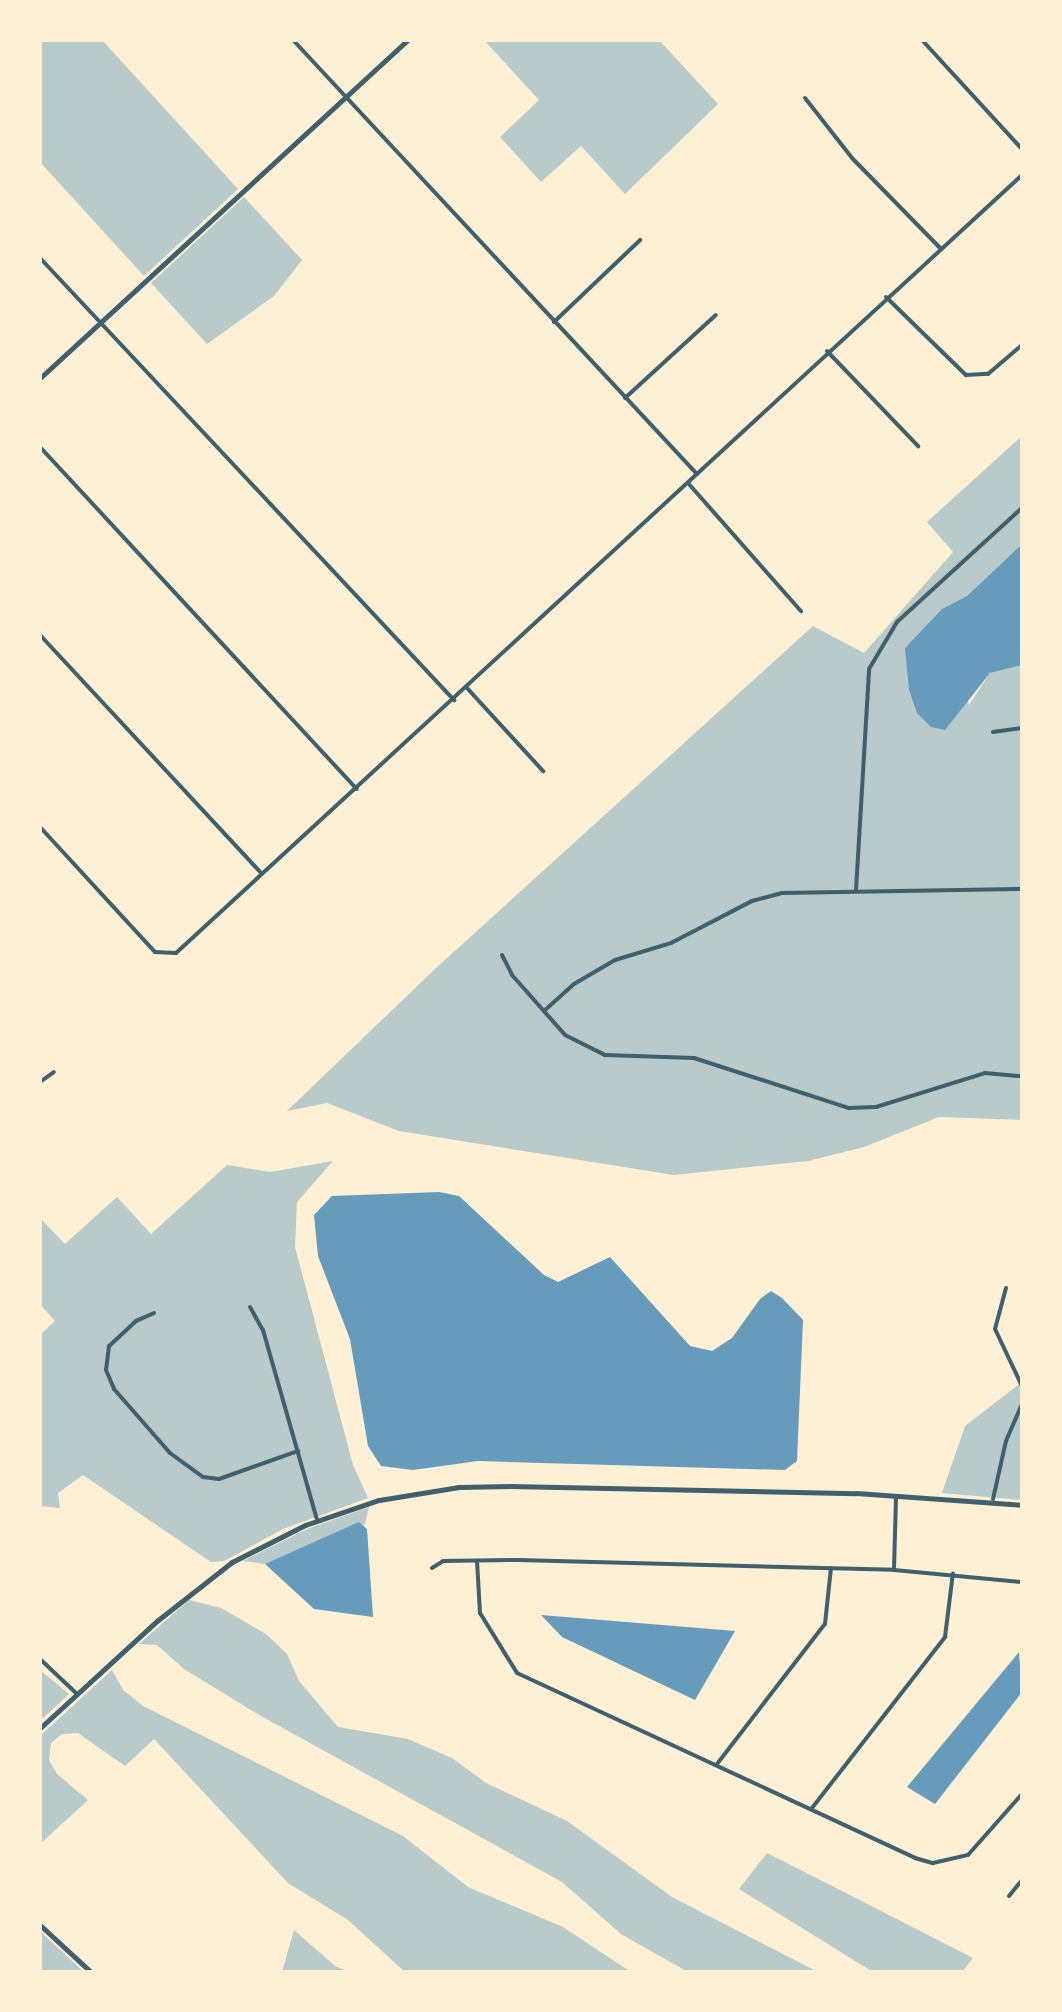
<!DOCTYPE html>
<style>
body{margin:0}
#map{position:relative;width:1062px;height:2012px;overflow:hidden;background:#fdf0d5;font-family:Figtree,sans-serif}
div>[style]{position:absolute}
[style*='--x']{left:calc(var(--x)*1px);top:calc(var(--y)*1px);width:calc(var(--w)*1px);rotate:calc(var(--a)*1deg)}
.green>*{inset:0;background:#b9caca}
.water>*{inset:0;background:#669bbc}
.minor>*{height:4px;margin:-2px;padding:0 2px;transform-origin:2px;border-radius:2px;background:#3f606c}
.tertiary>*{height:5px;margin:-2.5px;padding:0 2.5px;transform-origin:2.5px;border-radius:2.5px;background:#3f606c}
span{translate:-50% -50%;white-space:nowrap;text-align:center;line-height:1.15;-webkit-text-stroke:8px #fdf0d5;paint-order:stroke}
.frame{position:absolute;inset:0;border:42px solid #fdf0d5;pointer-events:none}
</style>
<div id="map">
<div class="green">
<div style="clip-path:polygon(40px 40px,102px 40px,238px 189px,144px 276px,40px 162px)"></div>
<div style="clip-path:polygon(484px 40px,659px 40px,718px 104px,625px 194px,581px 146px,541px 182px,500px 137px,539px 100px)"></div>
<div style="clip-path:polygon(244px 197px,302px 260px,274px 296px,207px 344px,151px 283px)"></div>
<div style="clip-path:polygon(1022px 436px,1022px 544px,967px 596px,942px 609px,969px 705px,990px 673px,1022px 665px,1022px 1120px,939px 1117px,864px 1147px,808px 1161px,674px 1175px,399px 1131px,327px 1103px,287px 1111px,435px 969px,813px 626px,864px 653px,953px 552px,927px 522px)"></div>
<div style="clip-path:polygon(333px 1161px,297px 1202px,295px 1247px,353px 1465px,368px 1498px,283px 1529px,224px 1561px,211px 1562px,83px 1475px,58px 1493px,60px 1508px,40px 1506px,40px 1335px,55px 1321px,40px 1304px,40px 1218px,65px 1244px,117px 1197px,151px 1234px,227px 1165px,270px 1172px)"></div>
<div style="clip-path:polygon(1022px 1382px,1022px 1500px,942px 1493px,965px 1426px)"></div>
<div style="clip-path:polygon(369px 1507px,365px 1524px,265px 1564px,243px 1561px,307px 1529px)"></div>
<div style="clip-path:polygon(189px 1600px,221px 1608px,266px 1634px,287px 1654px,299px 1681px,338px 1727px,408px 1739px,452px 1758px,486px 1783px,567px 1821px,672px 1897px,818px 1972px,688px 1972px,621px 1934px,562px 1882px,261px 1716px,184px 1669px,157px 1645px,139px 1644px)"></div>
<div style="clip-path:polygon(40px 1670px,69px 1694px,40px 1721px)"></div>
<div style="clip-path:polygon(112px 1670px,123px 1690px,143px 1706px,403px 1836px,468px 1887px,563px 1927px,631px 1972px,405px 1972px,348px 1920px,288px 1883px,154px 1739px,125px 1766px,78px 1733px,62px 1734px,51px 1743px,49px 1760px,57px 1774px,88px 1800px,40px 1844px,40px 1736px)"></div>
<div style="clip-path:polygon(767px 1853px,840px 1890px,973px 1958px,962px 1972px,873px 1972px,739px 1889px)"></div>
<div style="clip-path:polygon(294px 1930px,335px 1966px,349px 1972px,282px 1972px)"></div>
<div style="clip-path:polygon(40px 1931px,84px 1972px,40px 1972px)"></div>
</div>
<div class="water">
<div style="clip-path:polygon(1022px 544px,1022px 665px,990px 673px,945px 730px,931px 727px,917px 713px,909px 690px,905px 648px,942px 609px,967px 596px)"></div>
<div style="clip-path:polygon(439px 1192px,459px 1196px,544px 1275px,558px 1282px,610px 1257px,690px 1346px,712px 1351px,732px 1338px,760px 1299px,771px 1291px,782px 1298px,803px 1320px,797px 1461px,785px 1470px,478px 1461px,413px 1470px,381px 1466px,368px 1446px,350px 1339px,318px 1256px,314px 1215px,332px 1196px)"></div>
<div style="clip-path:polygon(359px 1522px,367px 1529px,373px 1617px,314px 1609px,265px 1564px)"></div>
<div style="clip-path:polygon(541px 1615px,735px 1631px,695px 1700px,562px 1637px)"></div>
<div style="clip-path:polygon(1019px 1652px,1022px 1692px,935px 1804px,907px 1787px)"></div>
</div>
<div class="minor">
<div style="--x:293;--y:40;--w:593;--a:47.05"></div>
<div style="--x:922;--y:40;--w:148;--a:47.5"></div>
<div style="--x:805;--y:98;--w:76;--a:51.9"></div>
<div style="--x:852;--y:158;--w:127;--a:45.6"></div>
<div style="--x:40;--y:258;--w:606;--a:46.87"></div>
<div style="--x:886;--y:297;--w:112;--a:44.3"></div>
<div style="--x:966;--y:375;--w:22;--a:-3"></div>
<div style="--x:988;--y:374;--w:45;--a:-40.5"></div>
<div style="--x:554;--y:322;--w:119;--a:-43.6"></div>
<div style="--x:827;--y:351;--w:132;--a:46.2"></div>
<div style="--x:625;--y:398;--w:123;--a:-42.4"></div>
<div style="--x:40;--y:447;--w:466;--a:47.2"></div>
<div style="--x:688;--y:483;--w:171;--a:48.6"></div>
<div style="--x:40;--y:635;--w:323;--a:47.1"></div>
<div style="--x:467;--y:688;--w:113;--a:47.5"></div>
<div style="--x:993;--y:732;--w:29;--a:-8"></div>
<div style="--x:40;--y:827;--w:170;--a:47.4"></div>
<div style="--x:155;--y:952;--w:21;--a:3"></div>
<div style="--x:176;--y:953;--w:1149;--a:-42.6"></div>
<div style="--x:856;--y:890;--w:221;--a:-86.6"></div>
<div style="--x:869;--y:669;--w:55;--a:-59.2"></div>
<div style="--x:897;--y:622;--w:169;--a:-42.4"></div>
<div style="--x:502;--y:955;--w:22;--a:63"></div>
<div style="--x:512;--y:975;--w:80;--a:48.5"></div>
<div style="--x:565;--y:1035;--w:45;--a:26.6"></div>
<div style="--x:605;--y:1055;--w:89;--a:1.9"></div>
<div style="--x:694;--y:1058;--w:163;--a:17.9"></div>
<div style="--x:849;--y:1108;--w:27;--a:-2"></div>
<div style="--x:876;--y:1107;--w:114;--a:-17.3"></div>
<div style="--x:985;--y:1073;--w:37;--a:5"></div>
<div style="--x:544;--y:1011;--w:40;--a:-42"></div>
<div style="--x:574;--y:984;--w:48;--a:-30.3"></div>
<div style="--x:615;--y:960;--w:59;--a:-16.9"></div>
<div style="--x:671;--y:943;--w:91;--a:-27.4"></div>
<div style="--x:752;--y:901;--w:31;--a:-15"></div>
<div style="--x:782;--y:893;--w:240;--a:-1"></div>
<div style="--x:40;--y:1082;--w:17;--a:-36"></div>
<div style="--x:1006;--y:1288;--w:42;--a:105"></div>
<div style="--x:995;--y:1329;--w:63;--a:64.7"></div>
<div style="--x:250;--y:1307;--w:26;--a:61"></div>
<div style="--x:263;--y:1330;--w:198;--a:74.1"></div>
<div style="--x:154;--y:1313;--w:20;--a:156"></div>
<div style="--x:136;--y:1321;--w:37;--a:137"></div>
<div style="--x:109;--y:1346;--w:24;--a:97"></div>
<div style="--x:106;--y:1370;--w:21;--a:67"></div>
<div style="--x:114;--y:1389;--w:85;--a:48.8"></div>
<div style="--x:170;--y:1453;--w:41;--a:36"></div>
<div style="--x:203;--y:1477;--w:16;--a:7"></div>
<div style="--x:219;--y:1479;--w:84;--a:-19.5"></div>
<div style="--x:993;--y:1499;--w:59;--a:-77.4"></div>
<div style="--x:1006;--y:1441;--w:40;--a:-66.6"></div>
<div style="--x:477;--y:1561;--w:52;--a:86.7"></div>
<div style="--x:480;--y:1613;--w:70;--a:58.3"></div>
<div style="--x:517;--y:1673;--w:439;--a:24.9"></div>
<div style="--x:915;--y:1858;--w:19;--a:16"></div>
<div style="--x:933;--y:1863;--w:36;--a:-13"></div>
<div style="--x:968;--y:1855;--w:81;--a:-48.5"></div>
<div style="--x:432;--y:1568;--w:13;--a:-32"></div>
<div style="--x:443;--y:1561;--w:75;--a:-0.8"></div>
<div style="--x:518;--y:1560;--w:376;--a:1.5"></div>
<div style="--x:894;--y:1570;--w:129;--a:5.4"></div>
<div style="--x:894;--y:1569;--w:73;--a:-88.4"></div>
<div style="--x:40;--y:1659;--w:51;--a:43.4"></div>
<div style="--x:717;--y:1764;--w:177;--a:-52.4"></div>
<div style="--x:825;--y:1624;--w:56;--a:-83.9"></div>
<div style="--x:812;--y:1808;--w:217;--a:-52.1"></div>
<div style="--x:945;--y:1637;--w:64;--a:-82.9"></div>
<div style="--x:1009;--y:1896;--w:21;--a:-51"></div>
</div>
<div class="tertiary">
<div style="--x:40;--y:378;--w:499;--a:-42.6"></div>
<div style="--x:40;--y:1728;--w:160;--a:-42.5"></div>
<div style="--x:158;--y:1620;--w:94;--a:-38.1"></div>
<div style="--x:232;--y:1562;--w:82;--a:-26.9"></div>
<div style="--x:305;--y:1525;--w:78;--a:-18.7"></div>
<div style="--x:379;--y:1500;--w:81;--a:-9.2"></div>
<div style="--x:459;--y:1487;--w:51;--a:-1.1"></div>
<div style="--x:510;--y:1486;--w:346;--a:1.2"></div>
<div style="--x:856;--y:1493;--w:166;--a:4.1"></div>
<div style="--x:40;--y:1925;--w:69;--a:42.7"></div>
</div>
<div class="frame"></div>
</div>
